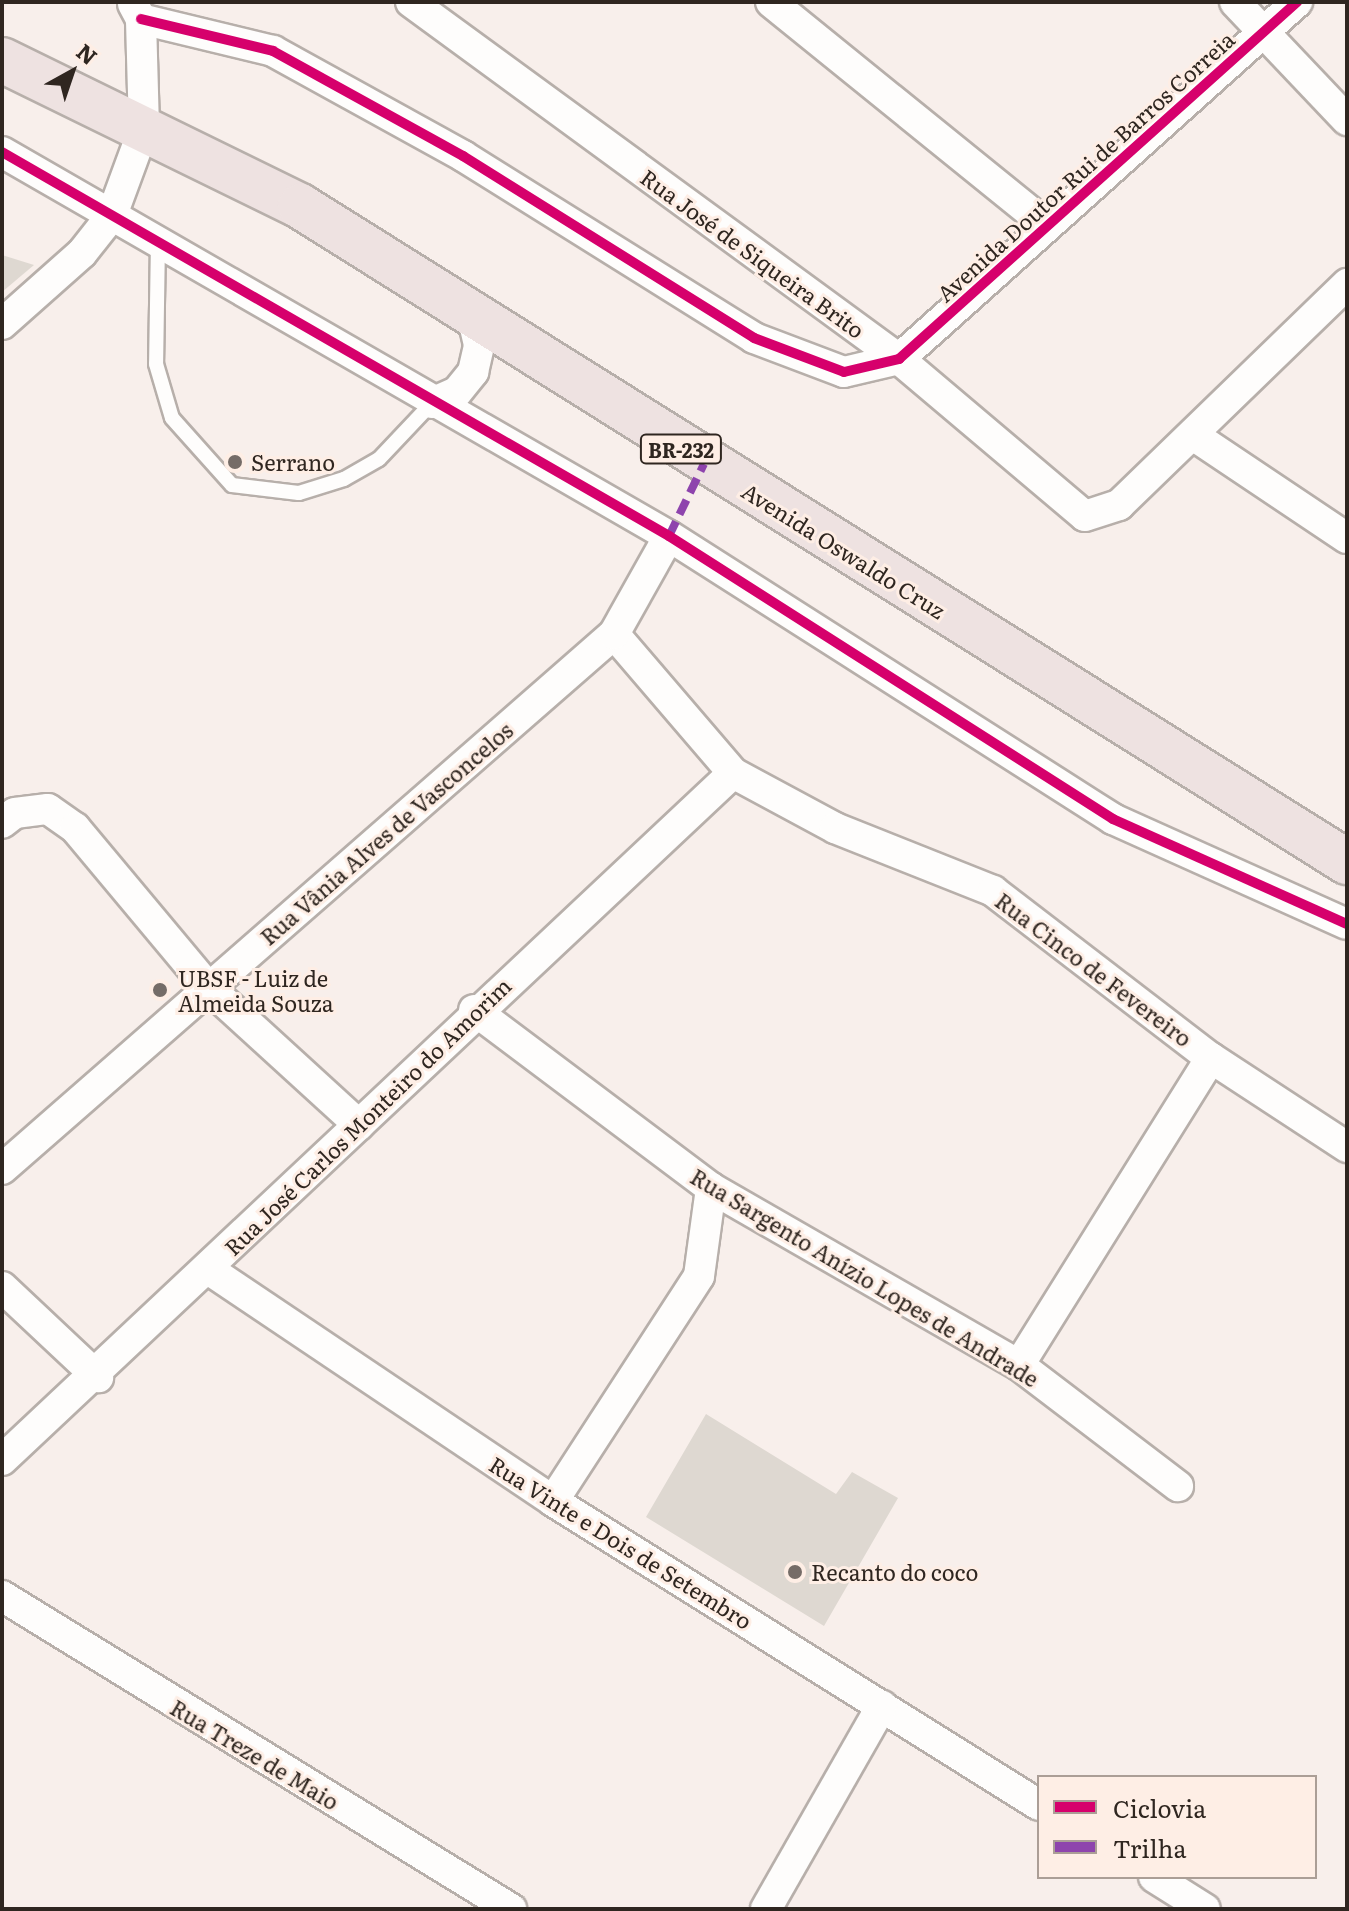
<!DOCTYPE html>
<meta charset="utf-8">
<style>
body{margin:0}
#map{position:relative;width:1349px;height:1911px;overflow:hidden;background:#f8efeb;font-family:Literata,serif}
div>[style]{position:absolute}
[style*='--x']{left:calc(var(--x)*1px);top:calc(var(--y)*1px);width:calc(var(--w)*1px);rotate:calc(var(--a)*1deg)}
.building>*{inset:0;background:#ded8d1}
.roads{filter:drop-shadow(2px 0 #b7afaa) drop-shadow(-2px 0 #b7afaa) drop-shadow(0 2px #b7afaa) drop-shadow(0 -2px #b7afaa)}
.service>*{height:14px;margin:-7px;padding:0 7px;transform-origin:7px;border-radius:7px;background:#fefdfc}
.minor>*{height:30px;margin:-15px;padding:0 15px;transform-origin:15px;border-radius:15px;background:#fefdfc}
.trunk>*{height:44px;margin:-22px;padding:0 22px;transform-origin:22px;border-radius:22px;background:#eee2e1}
.quiet>*{height:8px;margin-top:-4px;transform-origin:0;background:repeating-linear-gradient(90deg,#8e44ad 0 16px,transparent 0 24px)}
.cycleway>*{height:10px;margin:-5px;padding:0 5px;transform-origin:5px;border-radius:5px;background:#d6006c}
.dots>*{width:22px;height:22px;translate:-50% -50%;box-sizing:border-box;border:4px solid #feeee5;border-radius:50%}
span{translate:-50% -50%;white-space:nowrap;text-align:center;line-height:1.15;-webkit-text-stroke:6px #feeee5;paint-order:stroke}
.shield-label span{padding:2px 6px;background:#feeee5;border:2px solid;border-radius:6px;-webkit-text-stroke-width:0}
.shield-label{font-size:20px;color:#2f2620;font-weight:700}
.street-label{font-size:22px;color:#2f2620}
.poi-label{font-size:22px;color:#2f2620}
.left{translate:0 -50%;text-align:left}
.frame{position:absolute;inset:0;border:4px solid #2f2620;pointer-events:none}
.legend{position:absolute;left:1037px;top:1775px;width:280px;height:104px;box-sizing:border-box;background:#feeee5;border:2px solid #ab9e96;margin:0;padding:10px 14px;list-style:none;font-size:24px;color:#2f2620}
.legend li{display:flex;align-items:center;gap:16px;height:40px}
.legend b{width:40px;border:2px solid #ab9e96}
.north{position:absolute;left:32px;top:32px;width:80px;height:80px;-webkit-text-stroke:6px #feeee5;paint-order:stroke;rotate:40deg;font-size:22px;font-weight:700;line-height:32px;text-align:center;color:#2f2620}
.north::after{content:'';display:block;margin:auto;width:28px;height:36px;background:#2f2620;clip-path:polygon(50% 0,100% 100%,50% 72%,0 100%)}
</style>
<div id="map">
<div class="building">
<div style="clip-path:polygon(2px 255px,34px 265px,2px 292px)"></div>
<div style="clip-path:polygon(706px 1414px,836px 1494px,852px 1472px,898px 1498px,824px 1626px,646px 1517px)"></div>
</div>
<div class="roads">
<div class="service">
<div style="--x:158;--y:241;--w:123;--a:90.9"></div>
<div style="--x:156;--y:364;--w:56;--a:73.5"></div>
<div style="--x:172;--y:418;--w:90;--a:48.2"></div>
<div style="--x:232;--y:485;--w:67;--a:6.8"></div>
<div style="--x:299;--y:493;--w:47;--a:-17.3"></div>
<div style="--x:344;--y:479;--w:40;--a:-29.7"></div>
<div style="--x:379;--y:459;--w:77;--a:-46.6"></div>
</div>
<div class="minor">
<div style="--x:411;--y:2;--w:605;--a:36.19"></div>
<div style="--x:899;--y:359;--w:243;--a:40.2"></div>
<div style="--x:1085;--y:516;--w:36;--a:-18"></div>
<div style="--x:1119;--y:505;--w:318;--a:-44.1"></div>
<div style="--x:771;--y:2;--w:354;--a:39"></div>
<div style="--x:1235;--y:2;--w:163;--a:46.5"></div>
<div style="--x:141;--y:19;--w:136;--a:13.6"></div>
<div style="--x:273;--y:51;--w:217;--a:28.9"></div>
<div style="--x:463;--y:156;--w:343;--a:32"></div>
<div style="--x:754;--y:338;--w:96;--a:20.7"></div>
<div style="--x:844;--y:372;--w:57;--a:-13.3"></div>
<div style="--x:899;--y:359;--w:535;--a:-41.89"></div>
<div style="--x:2;--y:152;--w:770;--a:29.93"></div>
<div style="--x:669;--y:536;--w:527;--a:32.51"></div>
<div style="--x:1113;--y:819;--w:256;--a:24.2"></div>
<div style="--x:2;--y:324;--w:107;--a:-41.6"></div>
<div style="--x:82;--y:253;--w:48;--a:-51.7"></div>
<div style="--x:112;--y:215;--w:93;--a:-69.8"></div>
<div style="--x:144;--y:128;--w:109;--a:-91.6"></div>
<div style="--x:141;--y:19;--w:17;--a:-118"></div>
<div style="--x:432;--y:403;--w:27;--a:-24"></div>
<div style="--x:457;--y:392;--w:26;--a:-51"></div>
<div style="--x:473;--y:372;--w:28;--a:-77"></div>
<div style="--x:479;--y:345;--w:26;--a:-103"></div>
<div style="--x:1193;--y:435;--w:185;--a:33.8"></div>
<div style="--x:614;--y:634;--w:183;--a:49.4"></div>
<div style="--x:733;--y:773;--w:116;--a:28.3"></div>
<div style="--x:835;--y:828;--w:170;--a:21.7"></div>
<div style="--x:993;--y:891;--w:275;--a:37.5"></div>
<div style="--x:1211;--y:1058;--w:163;--a:33.2"></div>
<div style="--x:2;--y:823;--w:16;--a:-38"></div>
<div style="--x:15;--y:813;--w:33;--a:-7"></div>
<div style="--x:48;--y:809;--w:33;--a:35"></div>
<div style="--x:75;--y:828;--w:209;--a:50.1"></div>
<div style="--x:209;--y:988;--w:203;--a:42.4"></div>
<div style="--x:474;--y:1010;--w:296;--a:36.9"></div>
<div style="--x:711;--y:1188;--w:355;--a:29.9"></div>
<div style="--x:1019;--y:1365;--w:200;--a:37.3"></div>
<div style="--x:2;--y:1169;--w:813;--a:-41.16"></div>
<div style="--x:614;--y:634;--w:112;--a:-60.7"></div>
<div style="--x:208;--y:1269;--w:416;--a:33.9"></div>
<div style="--x:553;--y:1501;--w:573;--a:32.03"></div>
<div style="--x:2;--y:1287;--w:132;--a:43.2"></div>
<div style="--x:1019;--y:1365;--w:362;--a:-58"></div>
<div style="--x:2;--y:1460;--w:1003;--a:-43.22"></div>
<div style="--x:553;--y:1501;--w:268;--a:-57"></div>
<div style="--x:699;--y:1276;--w:89;--a:-82.2"></div>
<div style="--x:2;--y:1596;--w:598;--a:31.59"></div>
<div style="--x:1154;--y:1877;--w:60;--a:32.1"></div>
<div style="--x:766;--y:1909;--w:234;--a:-60.3"></div>
</div>
<div class="trunk">
<div style="--x:2;--y:60;--w:332;--a:26.1"></div>
<div style="--x:300;--y:206;--w:1236;--a:32.07"></div>
</div>
</div>
<div class="quiet">
<div style="--x:669;--y:536;--w:80;--a:-64.1"></div>
</div>
<div class="cycleway">
<div style="--x:141;--y:19;--w:136;--a:13.6"></div>
<div style="--x:273;--y:51;--w:217;--a:28.9"></div>
<div style="--x:463;--y:156;--w:343;--a:32"></div>
<div style="--x:754;--y:338;--w:96;--a:20.7"></div>
<div style="--x:844;--y:372;--w:57;--a:-13.3"></div>
<div style="--x:899;--y:359;--w:535;--a:-41.89"></div>
<div style="--x:2;--y:152;--w:770;--a:29.93"></div>
<div style="--x:669;--y:536;--w:527;--a:32.51"></div>
<div style="--x:1113;--y:819;--w:256;--a:24.2"></div>
</div>
<div class="dots">
<div style="left:235px;top:462px;background:#756c67"></div>
<div style="left:160px;top:990px;background:#756c67"></div>
<div style="left:795px;top:1572px;background:#756c67"></div>
</div>
<div class="shield-label">
<span style="left:681px;top:449px">BR-232</span>
</div>
<div class="street-label">
<span style="left:1085px;top:166px;rotate:-42deg">Avenida Doutor Rui de Barros Correia</span>
<span style="left:753px;top:253px;rotate:36deg">Rua José de Siqueira Brito</span>
<span style="left:844px;top:550px;rotate:32deg">Avenida Oswaldo Cruz</span>
<span style="left:386px;top:833px;rotate:-41deg">Rua Vânia Alves de Vasconcelos</span>
<span style="left:1094px;top:969px;rotate:37deg">Rua Cinco de Fevereiro</span>
<span style="left:367px;top:1116px;rotate:-44deg">Rua José Carlos Monteiro do Amorim</span>
<span style="left:865px;top:1277px;rotate:31deg">Rua Sargento Anízio Lopes de Andrade</span>
<span style="left:621px;top:1542px;rotate:32deg">Rua Vinte e Dois de Setembro</span>
<span style="left:255px;top:1754px;rotate:31deg">Rua Treze de Maio</span>
</div>
<div class="poi-label">
<span class="left" style="left:251px;top:462px">Serrano</span>
<span class="left" style="left:178px;top:990px">UBSF - Luiz de<br>Almeida Souza</span>
<span class="left" style="left:811px;top:1572px">Recanto do coco</span>
</div>
<div class="frame"></div>
<ul class="legend">
<li><b style="height:10px;background:#d6006c"></b>Ciclovia</li>
<li><b style="height:10px;background:#8e44ad"></b>Trilha</li>
</ul>
<div class="north">N</div>
</div>
